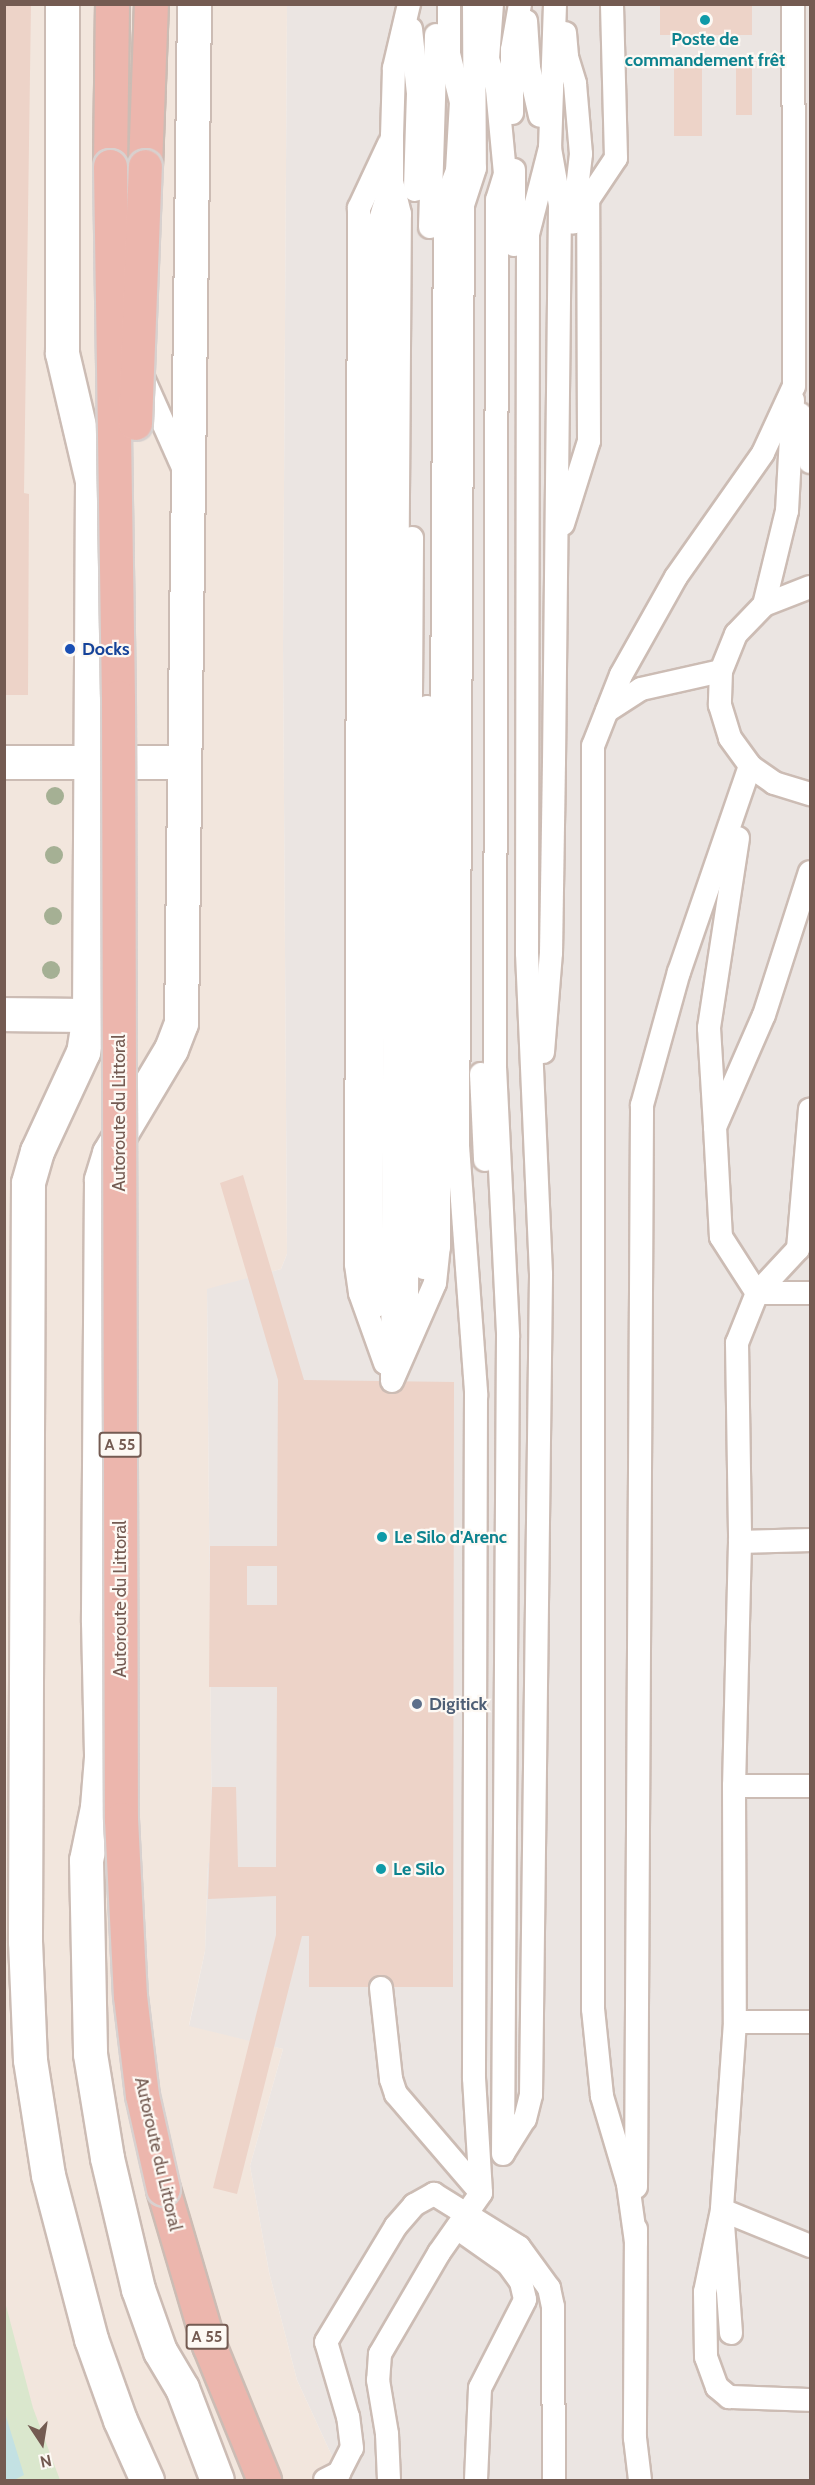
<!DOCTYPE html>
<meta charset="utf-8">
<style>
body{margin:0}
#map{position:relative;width:815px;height:2485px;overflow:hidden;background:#fbf4ed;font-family:Cabin,sans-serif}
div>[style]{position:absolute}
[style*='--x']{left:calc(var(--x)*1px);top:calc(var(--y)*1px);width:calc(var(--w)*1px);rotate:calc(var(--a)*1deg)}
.residential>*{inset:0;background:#f2e6dd}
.industrial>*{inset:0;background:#ebe5e2}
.green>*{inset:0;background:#dae7cd}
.water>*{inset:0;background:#c3e1e3}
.building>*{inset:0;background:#edd3c8;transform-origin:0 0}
.roads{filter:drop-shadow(2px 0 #ccbcb4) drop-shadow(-2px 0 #ccbcb4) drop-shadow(0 2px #ccbcb4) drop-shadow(0 -2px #ccbcb4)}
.lane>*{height:22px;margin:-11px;padding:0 11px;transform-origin:11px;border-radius:11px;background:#fff}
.street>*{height:33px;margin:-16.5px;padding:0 16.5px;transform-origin:16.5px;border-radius:16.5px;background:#fff}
.secondary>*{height:33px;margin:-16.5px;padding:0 16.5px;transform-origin:16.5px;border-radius:16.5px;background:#fff}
.highway>*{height:33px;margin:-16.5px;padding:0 16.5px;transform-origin:16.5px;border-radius:16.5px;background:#ecb6ad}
.bridges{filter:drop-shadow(2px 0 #d8d1cf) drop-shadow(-2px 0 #d8d1cf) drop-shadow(0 2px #d8d1cf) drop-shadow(0 -2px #d8d1cf)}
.highway-bridge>*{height:33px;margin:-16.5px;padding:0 16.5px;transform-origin:16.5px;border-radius:16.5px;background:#ecb6ad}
.trees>*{width:18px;height:18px;margin:-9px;border-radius:50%;background:#a5b094}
.dots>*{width:16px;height:16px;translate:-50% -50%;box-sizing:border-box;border:3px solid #fdf9f4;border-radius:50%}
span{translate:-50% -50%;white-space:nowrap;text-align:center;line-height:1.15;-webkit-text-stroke:4.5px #fdf9f4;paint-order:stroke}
.shield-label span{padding:2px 4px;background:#fdf9f4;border:2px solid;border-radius:4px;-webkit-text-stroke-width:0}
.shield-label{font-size:16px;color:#745b52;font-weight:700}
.culture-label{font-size:18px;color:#0d838f;font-weight:700}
.left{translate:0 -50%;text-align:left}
.transit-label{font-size:18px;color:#164399;font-weight:700}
.street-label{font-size:18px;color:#745b52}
.service-label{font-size:18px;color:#4e5e75;font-weight:700}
.frame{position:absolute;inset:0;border:6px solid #745b52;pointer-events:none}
.north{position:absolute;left:12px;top:2413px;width:60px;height:60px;-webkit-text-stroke:4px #fdf9f4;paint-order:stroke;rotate:168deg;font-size:16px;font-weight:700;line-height:24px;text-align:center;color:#745b52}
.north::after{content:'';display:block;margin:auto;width:21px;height:27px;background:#745b52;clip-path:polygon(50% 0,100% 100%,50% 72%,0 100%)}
</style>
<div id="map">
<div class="residential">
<div style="clip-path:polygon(5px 5px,287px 5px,283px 647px,287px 1254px,281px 1269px,207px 1290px,212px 1864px,208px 1864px,205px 1951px,189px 2025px,283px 2049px,250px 2166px,269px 2272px,297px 2380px,343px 2480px,5px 2480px)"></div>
</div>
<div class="industrial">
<div style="clip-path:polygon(287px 5px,810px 5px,810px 2480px,343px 2480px,297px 2380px,269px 2272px,250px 2166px,283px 2049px,189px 2026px,205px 1951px,208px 1863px,212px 1863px,207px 1289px,281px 1269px,287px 1254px,283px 647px)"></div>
</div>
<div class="green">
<div style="clip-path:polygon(4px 2298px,33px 2408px,60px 2480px,5px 2480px)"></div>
</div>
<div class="water">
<div style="clip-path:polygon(5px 2413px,24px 2475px,14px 2480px,5px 2480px)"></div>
</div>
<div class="building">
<div style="clip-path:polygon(4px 4px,31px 4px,24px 493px,29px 494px,28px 695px,4px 695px)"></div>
<div style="left:660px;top:4px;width:92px;height:31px"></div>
<div style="left:674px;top:67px;width:28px;height:69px"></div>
<div style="left:736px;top:67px;width:16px;height:48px"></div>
<div style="clip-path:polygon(evenodd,243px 1175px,304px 1380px,454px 1382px,453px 1987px,309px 1987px,309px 1936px,302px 1936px,237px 2194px,213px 2188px,276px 1935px,276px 1896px,208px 1899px,212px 1787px,236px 1787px,238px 1867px,276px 1867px,277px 1687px,209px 1687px,210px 1546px,277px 1546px,278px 1380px,220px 1183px,243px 1175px,247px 1566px,277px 1566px,277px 1605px,247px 1605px,247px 1566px)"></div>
</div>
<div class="roads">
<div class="lane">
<div style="--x:474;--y:4;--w:164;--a:89.7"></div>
<div style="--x:475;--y:168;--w:38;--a:108"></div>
<div style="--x:463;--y:204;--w:942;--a:90.3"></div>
<div style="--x:458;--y:1146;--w:249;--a:85.8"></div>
<div style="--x:476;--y:1394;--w:684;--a:90.17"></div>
<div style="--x:474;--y:2078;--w:115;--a:86.5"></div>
<div style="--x:492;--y:4;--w:55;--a:94.2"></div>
<div style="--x:488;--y:59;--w:31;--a:73"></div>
<div style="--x:497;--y:89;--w:85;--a:84.6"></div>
<div style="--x:505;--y:174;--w:27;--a:107"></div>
<div style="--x:497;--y:200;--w:867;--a:90.13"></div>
<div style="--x:495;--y:1067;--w:270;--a:87.2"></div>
<div style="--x:508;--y:1337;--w:817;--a:90.35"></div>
<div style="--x:526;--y:21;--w:47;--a:86.3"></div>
<div style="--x:529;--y:68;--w:49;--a:77.1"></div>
<div style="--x:411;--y:29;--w:64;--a:83.8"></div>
<div style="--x:418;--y:93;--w:97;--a:91.8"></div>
<div style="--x:565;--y:33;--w:24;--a:85"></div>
<div style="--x:567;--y:57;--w:28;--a:73"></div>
<div style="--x:575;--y:84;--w:70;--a:85.1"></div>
<div style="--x:581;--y:154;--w:69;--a:96.6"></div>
<div style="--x:512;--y:113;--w:63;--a:-90"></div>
<div style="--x:512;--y:50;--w:47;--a:-80.1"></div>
<div style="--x:514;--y:170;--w:75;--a:90"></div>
<div style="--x:430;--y:227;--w:192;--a:-88.2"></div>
<div style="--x:140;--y:371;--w:108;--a:66"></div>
<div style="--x:800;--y:414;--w:49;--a:78.2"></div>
<div style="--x:563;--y:524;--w:87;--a:-72.6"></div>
<div style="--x:589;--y:441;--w:241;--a:-90.2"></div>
<div style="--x:588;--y:200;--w:50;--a:-56.3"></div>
<div style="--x:616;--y:158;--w:154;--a:-91.5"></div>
<div style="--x:810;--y:587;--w:49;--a:158.6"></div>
<div style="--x:764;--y:605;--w:40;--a:134"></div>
<div style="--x:736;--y:634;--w:40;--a:112"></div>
<div style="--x:721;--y:671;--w:34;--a:92"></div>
<div style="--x:720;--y:705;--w:34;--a:73"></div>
<div style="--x:730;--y:738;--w:34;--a:54"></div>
<div style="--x:750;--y:766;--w:29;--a:35"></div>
<div style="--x:774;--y:783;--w:38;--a:17"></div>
<div style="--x:764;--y:605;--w:97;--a:-76.3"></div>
<div style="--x:787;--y:511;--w:111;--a:-86.9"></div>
<div style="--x:607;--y:711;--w:40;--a:-32.9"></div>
<div style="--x:641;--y:689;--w:82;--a:-12.7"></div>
<div style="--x:738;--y:838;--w:192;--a:98.7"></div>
<div style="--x:709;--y:1028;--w:99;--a:86.5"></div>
<div style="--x:715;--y:1127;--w:122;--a:-66.4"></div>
<div style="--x:764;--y:1015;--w:150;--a:-72.2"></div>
<div style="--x:543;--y:1052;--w:99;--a:-85.4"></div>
<div style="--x:551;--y:953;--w:191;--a:-89.1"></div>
<div style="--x:554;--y:762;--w:557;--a:-89.38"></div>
<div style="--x:560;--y:205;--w:58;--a:-100"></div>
<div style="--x:550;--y:148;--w:144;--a:-88"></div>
<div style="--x:481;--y:1074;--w:86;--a:87.3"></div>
<div style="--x:715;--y:1127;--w:110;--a:86.9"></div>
<div style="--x:721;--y:1237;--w:67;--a:57.3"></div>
<div style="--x:757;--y:1293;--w:54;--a:111.8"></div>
<div style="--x:737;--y:1343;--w:199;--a:89.1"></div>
<div style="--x:740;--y:1542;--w:244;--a:91.4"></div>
<div style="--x:734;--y:1786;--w:236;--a:89.8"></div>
<div style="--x:735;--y:2022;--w:188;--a:94"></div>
<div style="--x:722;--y:2210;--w:84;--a:101.7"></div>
<div style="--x:705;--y:2292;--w:65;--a:89.1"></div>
<div style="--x:706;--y:2357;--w:32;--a:70"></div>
<div style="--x:717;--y:2387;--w:16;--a:40"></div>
<div style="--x:729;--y:2397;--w:81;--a:2.1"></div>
<div style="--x:424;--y:1268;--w:561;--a:-89.69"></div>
<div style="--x:757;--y:1293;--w:60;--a:-47"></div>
<div style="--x:798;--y:1249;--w:140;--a:-85.1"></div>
<div style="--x:757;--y:1293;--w:53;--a:0"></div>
<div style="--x:376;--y:1306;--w:37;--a:-98"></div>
<div style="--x:371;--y:1269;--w:1049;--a:-89.51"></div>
<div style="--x:380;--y:220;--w:39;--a:-73"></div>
<div style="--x:400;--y:1336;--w:41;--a:-80.1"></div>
<div style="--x:407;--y:1296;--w:758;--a:-89.62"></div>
<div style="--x:385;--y:1363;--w:74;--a:-109.7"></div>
<div style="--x:360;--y:1293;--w:29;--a:-98"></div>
<div style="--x:356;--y:1264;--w:1056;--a:-89.84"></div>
<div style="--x:359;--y:208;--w:71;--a:-64.9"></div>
<div style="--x:392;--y:1377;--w:1163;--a:-89.61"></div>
<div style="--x:400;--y:214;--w:34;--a:-104"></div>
<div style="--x:392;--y:181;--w:45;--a:-90"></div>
<div style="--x:392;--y:136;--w:68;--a:-88.3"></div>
<div style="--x:394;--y:68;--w:66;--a:-76.8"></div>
<div style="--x:392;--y:1381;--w:107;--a:-66.3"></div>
<div style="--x:435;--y:1283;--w:36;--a:-84"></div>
<div style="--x:439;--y:1247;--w:1045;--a:-89.67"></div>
<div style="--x:445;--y:202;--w:33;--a:-69"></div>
<div style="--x:457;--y:171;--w:69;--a:-86.7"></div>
<div style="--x:461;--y:102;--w:49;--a:-104"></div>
<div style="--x:449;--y:54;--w:50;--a:-90"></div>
<div style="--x:740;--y:1542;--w:70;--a:-1.6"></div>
<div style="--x:734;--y:1786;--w:76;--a:0"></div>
<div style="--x:381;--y:1988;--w:92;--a:83.7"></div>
<div style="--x:391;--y:2079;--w:16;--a:72"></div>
<div style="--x:396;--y:2094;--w:130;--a:49.4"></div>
<div style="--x:481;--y:2193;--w:73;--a:125"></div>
<div style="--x:439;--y:2253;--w:117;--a:120.3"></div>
<div style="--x:380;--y:2354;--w:26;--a:94"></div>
<div style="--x:378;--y:2380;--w:55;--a:80.5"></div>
<div style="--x:387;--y:2434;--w:46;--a:87.5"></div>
<div style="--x:735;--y:2022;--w:75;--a:0"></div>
<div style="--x:504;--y:2152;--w:39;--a:-58"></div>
<div style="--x:525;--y:2119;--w:25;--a:-76"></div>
<div style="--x:531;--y:2095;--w:821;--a:-89.3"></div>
<div style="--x:541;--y:1274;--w:321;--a:-92.5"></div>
<div style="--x:527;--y:953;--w:719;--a:-89.92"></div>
<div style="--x:528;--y:234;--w:89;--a:-75.7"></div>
<div style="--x:636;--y:2187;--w:1082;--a:-89.68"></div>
<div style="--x:642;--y:1105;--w:138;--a:-74.5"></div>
<div style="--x:679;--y:972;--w:218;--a:-71"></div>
<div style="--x:457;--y:2228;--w:62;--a:35.2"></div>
<div style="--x:508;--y:2264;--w:22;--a:54"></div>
<div style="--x:521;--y:2282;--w:18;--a:77"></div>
<div style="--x:525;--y:2300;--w:99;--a:117.1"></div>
<div style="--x:480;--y:2388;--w:92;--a:92.5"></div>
<div style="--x:636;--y:2229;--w:209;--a:90.3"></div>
<div style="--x:635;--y:2438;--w:42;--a:83.2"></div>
<div style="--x:636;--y:2242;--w:59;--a:-97.9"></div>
<div style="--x:628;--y:2184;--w:92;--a:-106.5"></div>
<div style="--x:602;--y:2096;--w:87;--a:-95.9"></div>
<div style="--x:593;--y:2009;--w:1263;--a:-90"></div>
<div style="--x:593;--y:746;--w:76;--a:-68.5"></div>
<div style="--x:621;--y:675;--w:112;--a:-60.7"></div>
<div style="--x:676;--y:577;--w:151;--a:-54.9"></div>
<div style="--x:763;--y:453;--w:74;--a:-65.2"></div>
<div style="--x:794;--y:386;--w:382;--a:-90.1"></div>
<div style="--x:731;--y:2333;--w:123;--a:-94.2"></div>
<div style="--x:722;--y:2210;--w:95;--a:22.2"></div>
<div style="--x:325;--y:2480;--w:16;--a:-27"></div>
<div style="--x:339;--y:2473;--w:28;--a:-63"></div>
<div style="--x:352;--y:2448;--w:31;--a:-97"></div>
<div style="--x:348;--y:2417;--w:78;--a:-106.3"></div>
<div style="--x:326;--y:2342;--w:135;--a:-58.9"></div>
<div style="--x:396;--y:2226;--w:28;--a:-49"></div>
<div style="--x:414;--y:2205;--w:23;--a:-29"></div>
<div style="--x:434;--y:2194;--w:100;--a:31.9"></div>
<div style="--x:519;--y:2247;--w:51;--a:53.8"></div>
<div style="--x:549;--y:2288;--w:19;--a:78"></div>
<div style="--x:553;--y:2307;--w:173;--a:89.7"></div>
</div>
<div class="street">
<div style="--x:4;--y:762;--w:177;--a:0"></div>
<div style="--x:4;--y:1014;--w:85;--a:0.7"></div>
</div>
<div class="secondary">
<div style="--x:62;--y:4;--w:349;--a:90"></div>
<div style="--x:62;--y:353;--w:131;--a:76.8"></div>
<div style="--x:92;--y:481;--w:534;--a:90.32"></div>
<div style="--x:89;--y:1015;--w:37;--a:99"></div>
<div style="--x:83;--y:1052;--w:109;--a:114.9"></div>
<div style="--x:37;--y:1151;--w:33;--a:106"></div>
<div style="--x:28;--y:1183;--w:758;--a:90.23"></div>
<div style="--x:25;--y:1941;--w:119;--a:87.6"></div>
<div style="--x:30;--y:2060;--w:116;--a:81.1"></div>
<div style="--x:48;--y:2175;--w:170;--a:75.3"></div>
<div style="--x:91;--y:2339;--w:86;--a:70.3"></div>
<div style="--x:120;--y:2420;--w:66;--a:65.8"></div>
<div style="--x:194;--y:4;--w:1019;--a:90.73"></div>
<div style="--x:181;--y:1023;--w:28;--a:111"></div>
<div style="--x:171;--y:1049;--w:121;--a:120.8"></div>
<div style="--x:109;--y:1153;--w:28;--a:107"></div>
<div style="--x:101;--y:1180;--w:442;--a:90.4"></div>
<div style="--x:98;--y:1622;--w:135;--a:88.7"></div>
<div style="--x:101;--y:1757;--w:50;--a:94.6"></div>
<div style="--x:97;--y:1807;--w:54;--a:101.7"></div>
<div style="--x:86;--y:1860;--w:194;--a:88.8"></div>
<div style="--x:90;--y:2054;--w:105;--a:80.7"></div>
<div style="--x:107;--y:2158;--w:135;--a:76.7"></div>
<div style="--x:138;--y:2289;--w:66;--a:70.5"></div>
<div style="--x:160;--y:2351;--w:43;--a:59.3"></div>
<div style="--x:182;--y:2388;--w:98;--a:69.2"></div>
</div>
<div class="highway">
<div style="--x:110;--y:166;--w:162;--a:-89.3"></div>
<div style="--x:145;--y:166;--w:162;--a:-87.9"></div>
<div style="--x:163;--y:2189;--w:163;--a:73.6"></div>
<div style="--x:209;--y:2345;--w:146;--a:67.8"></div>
</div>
</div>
<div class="bridges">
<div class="highway-bridge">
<div style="--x:110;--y:166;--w:531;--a:89.14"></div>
<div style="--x:118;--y:697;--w:1122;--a:89.85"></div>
<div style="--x:121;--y:1819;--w:177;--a:87.1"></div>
<div style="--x:130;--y:1996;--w:100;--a:83.1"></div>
<div style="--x:142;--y:2095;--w:96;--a:77.4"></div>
<div style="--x:135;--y:423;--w:257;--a:-87.8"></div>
</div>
</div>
<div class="trees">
<div style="left:55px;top:796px"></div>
<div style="left:54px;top:855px"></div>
<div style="left:53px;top:916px"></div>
<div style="left:51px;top:970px"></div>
</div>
<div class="dots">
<div style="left:705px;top:20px;background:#0f9aa8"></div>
<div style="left:70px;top:649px;background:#1a4fb4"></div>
<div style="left:382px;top:1537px;background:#0f9aa8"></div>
<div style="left:417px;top:1704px;background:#5c6f8a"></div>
<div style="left:381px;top:1869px;background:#0f9aa8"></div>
</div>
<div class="shield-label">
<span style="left:120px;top:1445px">A 55</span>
<span style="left:207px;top:2337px">A 55</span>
</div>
<div class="culture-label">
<span style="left:705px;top:50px">Poste de<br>commandement frêt</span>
<span class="left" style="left:394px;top:1537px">Le Silo d'Arenc</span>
<span class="left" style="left:393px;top:1869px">Le Silo</span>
</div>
<div class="transit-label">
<span class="left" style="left:82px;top:649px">Docks</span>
</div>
<div class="street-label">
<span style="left:119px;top:1113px;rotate:-90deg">Autoroute du Littoral</span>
<span style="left:120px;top:1599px;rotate:-90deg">Autoroute du Littoral</span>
<span style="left:158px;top:2154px;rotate:77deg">Autoroute du Littoral</span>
</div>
<div class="service-label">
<span class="left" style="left:429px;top:1704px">Digitick</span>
</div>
<div class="frame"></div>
<div class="north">N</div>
</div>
